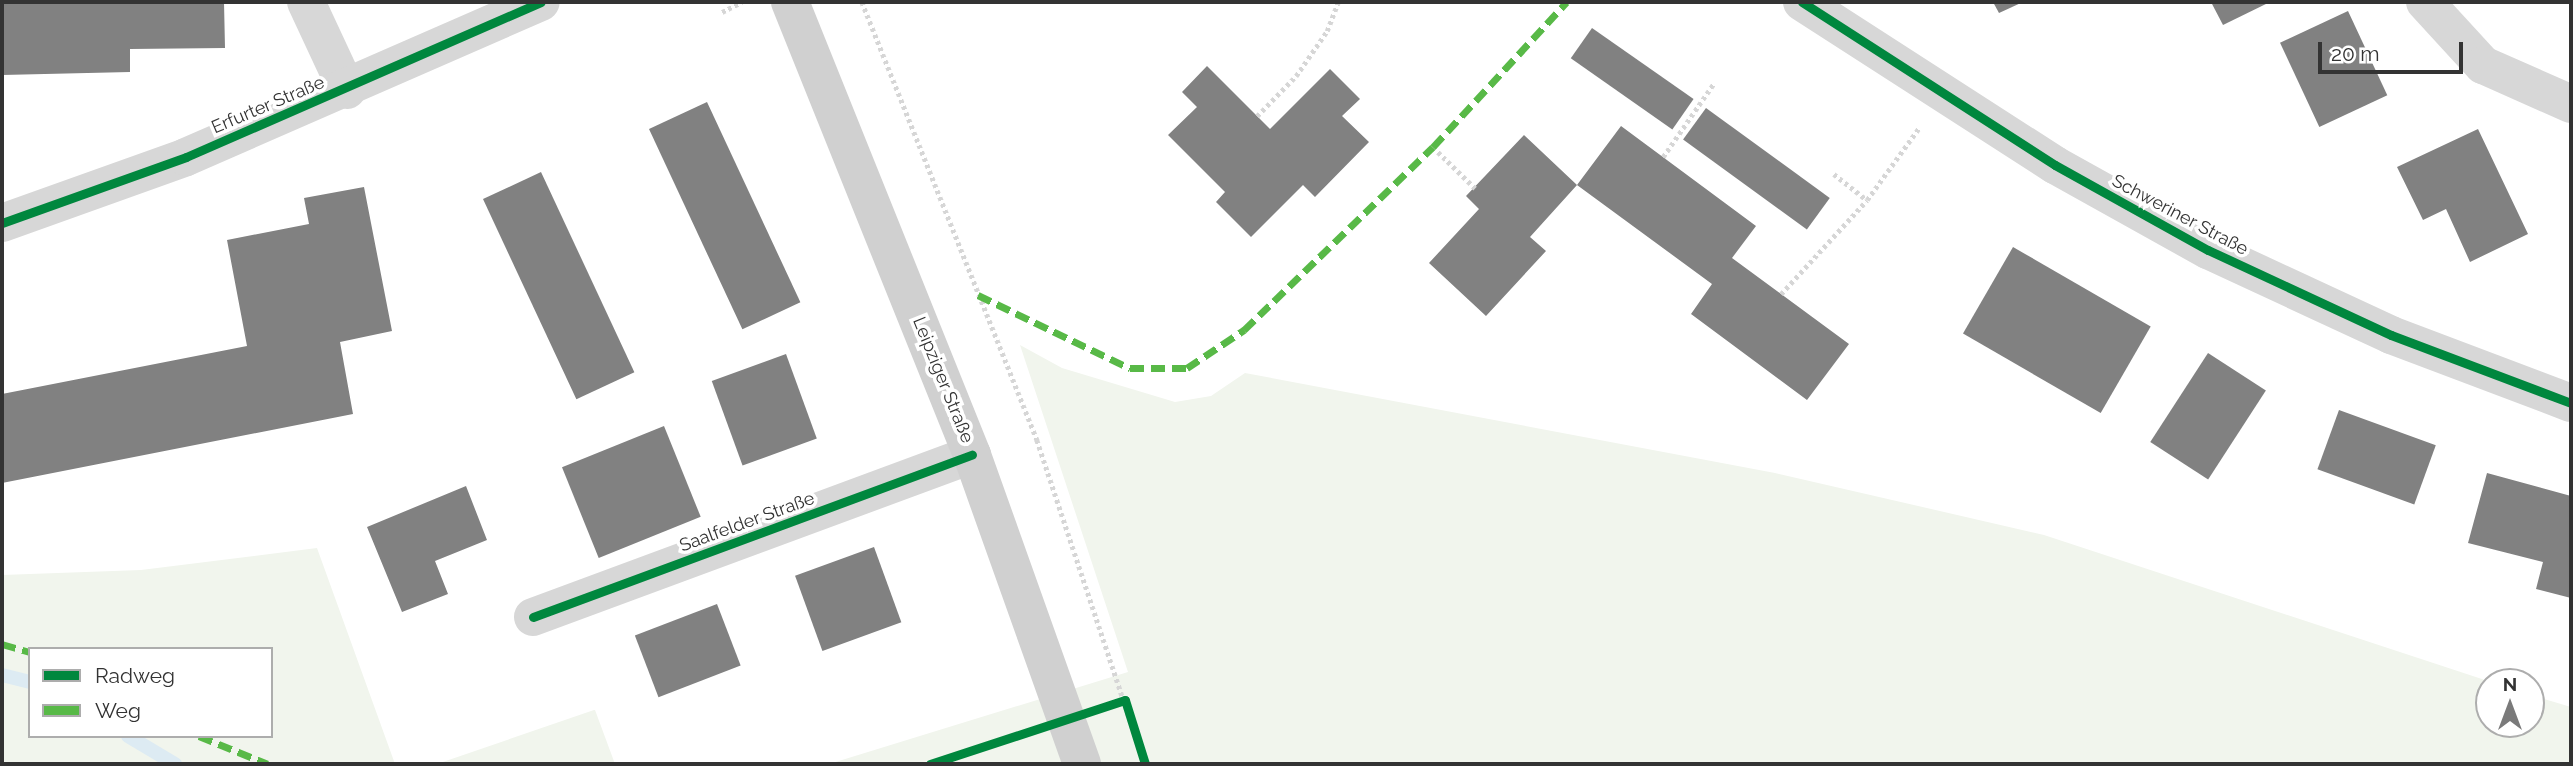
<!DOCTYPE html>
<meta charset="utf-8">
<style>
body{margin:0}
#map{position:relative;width:2573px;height:766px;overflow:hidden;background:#fff;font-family:Raleway,sans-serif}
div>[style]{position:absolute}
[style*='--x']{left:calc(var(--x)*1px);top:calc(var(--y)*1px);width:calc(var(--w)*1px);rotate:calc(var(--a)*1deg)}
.green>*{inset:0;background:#f1f5ed}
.stream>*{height:14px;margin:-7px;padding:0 7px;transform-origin:7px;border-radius:7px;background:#ddebf3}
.building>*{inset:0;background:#818181;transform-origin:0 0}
.path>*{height:4.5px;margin-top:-2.25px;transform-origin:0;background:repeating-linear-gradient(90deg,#d6d6d6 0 3.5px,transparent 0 7px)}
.minor>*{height:38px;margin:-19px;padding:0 19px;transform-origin:19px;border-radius:19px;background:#d7d7d7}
.secondary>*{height:38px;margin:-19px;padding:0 19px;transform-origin:19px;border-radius:19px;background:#d0d0d0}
.quiet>*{height:7px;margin-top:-3.5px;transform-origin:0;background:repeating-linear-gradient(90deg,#58b947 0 14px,transparent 0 21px)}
.cycleway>*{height:9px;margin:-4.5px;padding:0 4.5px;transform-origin:4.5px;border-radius:4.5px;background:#00873e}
span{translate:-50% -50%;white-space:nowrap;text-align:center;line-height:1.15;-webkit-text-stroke:7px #fff;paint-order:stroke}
.street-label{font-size:18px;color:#333}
.frame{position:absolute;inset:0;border:4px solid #333;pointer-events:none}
.legend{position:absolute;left:28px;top:647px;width:245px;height:91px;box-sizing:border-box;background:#fff;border:2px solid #adadad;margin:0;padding:9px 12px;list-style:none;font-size:21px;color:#333}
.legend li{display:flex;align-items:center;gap:14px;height:35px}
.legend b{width:35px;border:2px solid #adadad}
.north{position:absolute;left:2475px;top:668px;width:70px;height:70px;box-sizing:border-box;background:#fff;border:2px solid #adadad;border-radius:50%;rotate:0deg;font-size:19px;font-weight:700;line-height:28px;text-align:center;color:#333}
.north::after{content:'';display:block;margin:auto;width:24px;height:32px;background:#7a7a7a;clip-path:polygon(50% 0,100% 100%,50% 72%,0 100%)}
.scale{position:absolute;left:2318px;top:42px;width:145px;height:32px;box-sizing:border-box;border:4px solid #333;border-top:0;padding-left:9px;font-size:21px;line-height:24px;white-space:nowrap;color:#333;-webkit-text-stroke:5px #fff;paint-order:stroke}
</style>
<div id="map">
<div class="green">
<div style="clip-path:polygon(1020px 345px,1062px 368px,1175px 402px,1211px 396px,1245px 373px,1775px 473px,2044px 535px,2491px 682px,2489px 724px,2531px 724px,2531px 695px,2571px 707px,2571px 764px,829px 764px,1128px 672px)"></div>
<div style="clip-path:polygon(evenodd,317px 548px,395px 764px,2px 764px,2px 575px,141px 570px,317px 548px,30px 649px,271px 649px,271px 736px,30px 736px,30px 649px)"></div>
<div style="clip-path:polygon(595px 710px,615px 764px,437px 764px,594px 710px)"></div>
</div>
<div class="stream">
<div style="--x:2;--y:675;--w:29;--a:14"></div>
<div style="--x:128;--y:736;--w:55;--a:30.8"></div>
</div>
<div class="building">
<div style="clip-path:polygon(2px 2px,224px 2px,225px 48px,130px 49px,130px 72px,2px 75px)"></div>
<div style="clip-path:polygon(1993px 2px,2023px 2px,1999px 13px)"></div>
<div style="clip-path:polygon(2211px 2px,2270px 2px,2223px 25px)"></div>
<div style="left:2348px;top:11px;width:93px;height:75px;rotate:65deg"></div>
<div style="left:1592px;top:28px;width:124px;height:37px;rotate:35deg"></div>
<div style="clip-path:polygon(1207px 66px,1270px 129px,1330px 69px,1360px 99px,1342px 116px,1369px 142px,1315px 197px,1303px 185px,1251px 237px,1216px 202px,1225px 192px,1168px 135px,1197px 107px,1182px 92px)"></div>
<div style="left:707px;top:102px;width:221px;height:64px;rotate:65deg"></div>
<div style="left:1706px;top:108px;width:153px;height:39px;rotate:36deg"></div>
<div style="clip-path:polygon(1621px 126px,1756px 226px,1732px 258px,1849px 344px,1807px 400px,1691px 314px,1712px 284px,1577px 185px)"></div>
<div style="clip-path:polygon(2478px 129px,2528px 234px,2470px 262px,2446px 209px,2423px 220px,2397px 167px)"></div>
<div style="clip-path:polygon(1524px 135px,1577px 185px,1530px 237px,1546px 251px,1486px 316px,1429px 263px,1479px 209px,1466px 196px)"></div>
<div style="left:541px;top:172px;width:221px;height:64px;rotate:65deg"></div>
<div style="clip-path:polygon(364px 187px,392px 331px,340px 342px,353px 414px,2px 483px,2px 394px,247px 346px,227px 240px,309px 224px,304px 198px)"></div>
<div style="left:2013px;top:247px;width:159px;height:100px;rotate:30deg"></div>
<div style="left:2208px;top:353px;width:69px;height:106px;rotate:33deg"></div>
<div style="left:786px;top:354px;width:90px;height:79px;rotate:70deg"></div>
<div style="left:2339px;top:410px;width:103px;height:63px;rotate:20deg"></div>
<div style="left:664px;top:426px;width:98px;height:110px;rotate:68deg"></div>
<div style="clip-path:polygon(2487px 473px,2571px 496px,2571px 598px,2536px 589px,2543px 562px,2468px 543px)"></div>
<div style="clip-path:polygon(466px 486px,487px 540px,435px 561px,448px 594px,402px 612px,367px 527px)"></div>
<div style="left:874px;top:547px;width:80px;height:84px;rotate:70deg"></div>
<div style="left:717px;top:604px;width:66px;height:88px;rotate:69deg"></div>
</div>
<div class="path">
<div style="--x:862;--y:2;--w:472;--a:68.2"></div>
<div style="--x:1037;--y:440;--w:342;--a:71.6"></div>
<div style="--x:722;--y:12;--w:22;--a:-27"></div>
<div style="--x:1257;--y:116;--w:56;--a:-45.7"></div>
<div style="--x:1296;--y:76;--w:55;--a:-55.4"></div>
<div style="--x:1327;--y:31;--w:31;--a:-69"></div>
<div style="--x:1433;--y:147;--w:59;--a:44.3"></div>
<div style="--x:1663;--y:157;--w:90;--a:-55.4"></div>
<div style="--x:1834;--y:174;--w:42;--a:38.2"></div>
<div style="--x:1781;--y:294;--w:127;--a:-47.5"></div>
<div style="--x:1867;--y:200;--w:89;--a:-54.2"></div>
</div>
<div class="minor">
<div style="--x:306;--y:2;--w:97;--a:65"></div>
<div style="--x:1802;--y:2;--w:301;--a:32.8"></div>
<div style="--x:2055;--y:165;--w:175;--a:29.1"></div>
<div style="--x:2208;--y:250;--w:202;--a:24.9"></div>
<div style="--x:2391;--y:335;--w:192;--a:20.7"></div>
<div style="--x:2425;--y:2;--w:86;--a:47.4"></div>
<div style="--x:2483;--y:65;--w:96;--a:23.9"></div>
<div style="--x:2;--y:223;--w:195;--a:-19.7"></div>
<div style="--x:186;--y:157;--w:387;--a:-23.6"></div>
<div style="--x:533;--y:617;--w:468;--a:-20.3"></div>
</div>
<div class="secondary">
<div style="--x:790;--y:2;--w:488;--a:68.1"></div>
<div style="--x:972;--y:455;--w:328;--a:70.4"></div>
</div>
<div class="quiet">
<div style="--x:978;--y:295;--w:169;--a:25.7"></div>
<div style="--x:1130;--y:368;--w:57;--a:0"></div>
<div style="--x:1187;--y:368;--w:69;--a:-33.7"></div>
<div style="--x:1244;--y:330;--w:263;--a:-44.1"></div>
<div style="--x:1433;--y:147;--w:197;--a:-47.3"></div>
<div style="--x:2;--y:644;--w:29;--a:16"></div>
<div style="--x:199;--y:736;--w:74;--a:22.1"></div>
</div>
<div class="cycleway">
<div style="--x:1802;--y:2;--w:301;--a:32.8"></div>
<div style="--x:2055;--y:165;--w:175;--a:29.1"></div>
<div style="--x:2208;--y:250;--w:202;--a:24.9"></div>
<div style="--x:2391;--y:335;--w:192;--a:20.7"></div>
<div style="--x:2;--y:223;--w:195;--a:-19.7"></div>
<div style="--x:186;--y:157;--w:387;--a:-23.6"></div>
<div style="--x:533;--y:617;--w:468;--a:-20.3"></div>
<div style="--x:930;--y:764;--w:205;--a:-18.2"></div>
<div style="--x:1125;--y:700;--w:67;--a:72.6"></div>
</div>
<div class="street-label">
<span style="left:268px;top:105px;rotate:-23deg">Erfurter Straße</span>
<span style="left:2180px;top:215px;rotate:28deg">Schweriner Straße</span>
<span style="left:943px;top:380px;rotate:68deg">Leipziger Straße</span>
<span style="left:747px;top:522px;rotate:-20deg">Saalfelder Straße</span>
</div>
<div class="frame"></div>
<ul class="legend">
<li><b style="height:9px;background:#00873e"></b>Radweg</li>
<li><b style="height:9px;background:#58b947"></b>Weg</li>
</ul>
<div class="north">N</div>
<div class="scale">20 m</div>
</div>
